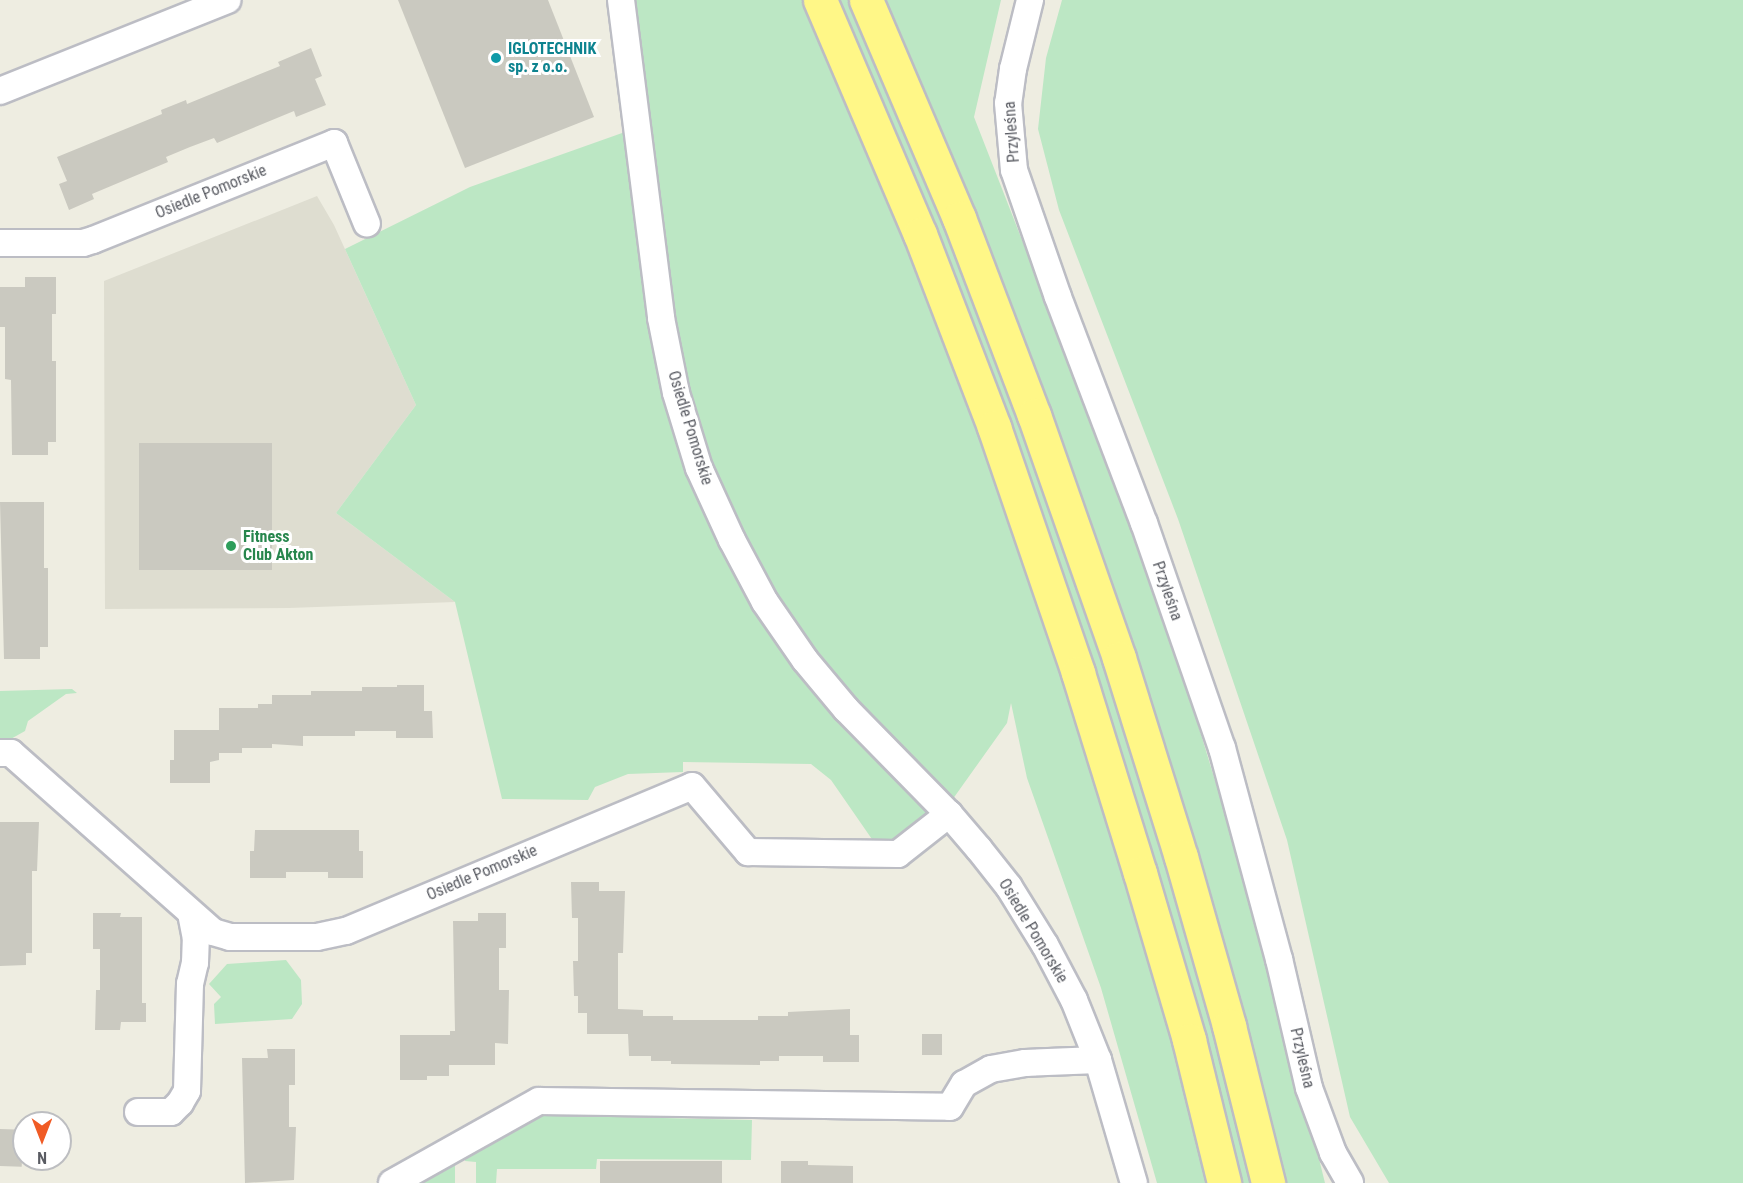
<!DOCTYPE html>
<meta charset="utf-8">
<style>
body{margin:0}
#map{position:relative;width:1743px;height:1183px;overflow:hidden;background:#eeede1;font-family:"Roboto Condensed",sans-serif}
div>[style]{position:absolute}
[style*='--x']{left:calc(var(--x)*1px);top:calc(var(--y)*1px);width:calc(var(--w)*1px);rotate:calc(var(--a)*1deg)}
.education>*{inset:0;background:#deddd0}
.green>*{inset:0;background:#bce7c4}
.building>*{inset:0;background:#cac9c0;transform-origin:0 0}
.roads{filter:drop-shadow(2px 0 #bcbdc4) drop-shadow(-2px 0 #bcbdc4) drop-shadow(0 2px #bcbdc4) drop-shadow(0 -2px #bcbdc4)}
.street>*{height:26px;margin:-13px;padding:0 13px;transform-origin:13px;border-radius:13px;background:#fff}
.highway>*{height:33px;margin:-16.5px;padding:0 16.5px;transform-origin:16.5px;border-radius:16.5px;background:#fff787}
.dots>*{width:16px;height:16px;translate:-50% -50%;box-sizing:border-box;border:3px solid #fff;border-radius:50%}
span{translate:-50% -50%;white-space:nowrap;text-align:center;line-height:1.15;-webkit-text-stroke:6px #fff;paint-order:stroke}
.culture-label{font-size:16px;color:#0d838f;font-weight:700}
.left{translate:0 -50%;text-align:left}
.street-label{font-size:16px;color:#5a5c63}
.leisure-label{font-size:16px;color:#27864d;font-weight:700}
.north{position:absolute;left:12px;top:1111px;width:60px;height:60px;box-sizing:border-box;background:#fff;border:2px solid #bdbec1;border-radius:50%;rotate:180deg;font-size:16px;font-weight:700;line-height:24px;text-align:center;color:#5a5c63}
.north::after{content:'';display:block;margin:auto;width:21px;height:27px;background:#f05b25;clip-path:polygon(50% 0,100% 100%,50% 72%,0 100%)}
</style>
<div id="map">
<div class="education">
<div style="clip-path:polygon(317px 196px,334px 225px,416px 405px,336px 513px,455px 602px,289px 608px,105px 609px,104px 281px)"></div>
</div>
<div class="green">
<div style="clip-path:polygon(622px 0,1001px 0,974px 117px,1102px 445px,1176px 652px,1271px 965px,1325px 1183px,1157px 1183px,1101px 988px,1027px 778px,1011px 703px,1007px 723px,945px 810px,904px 837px,876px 845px,831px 780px,811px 764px,683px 762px,683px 772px,628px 774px,595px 787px,588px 800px,502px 799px,455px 602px,336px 513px,416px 405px,345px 249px,470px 187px,639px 127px)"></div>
<div style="clip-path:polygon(1062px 0,1743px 0,1743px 1183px,1389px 1183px,1350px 1117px,1287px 840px,1178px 519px,1059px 210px,1038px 129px,1046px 58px)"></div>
<div style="clip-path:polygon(72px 689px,77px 693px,66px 694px,28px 721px,25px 731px,0 745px,0 691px)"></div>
<div style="clip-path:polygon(286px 960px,301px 980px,302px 1004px,292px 1019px,215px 1024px,214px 1004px,221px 997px,209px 984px,227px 964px)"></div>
<div style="clip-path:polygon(529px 1115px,752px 1120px,751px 1160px,597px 1159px,596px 1169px,497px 1169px,496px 1183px,476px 1183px,476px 1162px,465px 1161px,466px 1152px)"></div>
<div style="clip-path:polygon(455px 1157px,455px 1183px,408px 1183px)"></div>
</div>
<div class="building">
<div style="clip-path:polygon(398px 0,548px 0,594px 117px,465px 168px)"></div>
<div style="clip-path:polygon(311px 48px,322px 76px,315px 79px,326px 105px,296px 117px,294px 111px,217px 143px,214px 138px,190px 147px,166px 157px,168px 162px,92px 194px,94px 199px,69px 210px,59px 184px,67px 181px,57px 157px,162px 114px,161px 110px,186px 100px,187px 104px,280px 66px,278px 62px)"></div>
<div style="clip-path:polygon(25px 277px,56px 277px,56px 314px,52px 314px,52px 361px,56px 361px,56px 442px,48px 442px,48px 455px,12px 455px,11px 380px,5px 379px,5px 327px,0 327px,0 287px,25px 287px)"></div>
<div style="left:272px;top:443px;width:127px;height:133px;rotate:90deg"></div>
<div style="clip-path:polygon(0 502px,44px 502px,44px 568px,48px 568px,48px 647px,40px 647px,40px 659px,4px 659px)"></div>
<div style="clip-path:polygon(397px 685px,424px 685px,424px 711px,432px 711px,433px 738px,396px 738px,396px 731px,355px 731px,355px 736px,303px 736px,303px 746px,272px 744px,272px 748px,242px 748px,242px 753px,219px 753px,219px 760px,210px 762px,210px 783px,170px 783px,170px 760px,174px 760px,174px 730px,219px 730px,219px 708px,258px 708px,258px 704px,272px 704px,272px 695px,311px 695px,311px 691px,362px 691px,362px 687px,397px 687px)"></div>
<div style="clip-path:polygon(0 822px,39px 822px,37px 871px,32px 871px,32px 953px,26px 953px,26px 965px,0 966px)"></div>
<div style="clip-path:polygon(255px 830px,359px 830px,359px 851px,363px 851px,363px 878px,328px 878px,328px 872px,286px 872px,286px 878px,250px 878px,250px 851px,254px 851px)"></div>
<div style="clip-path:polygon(571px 882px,599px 882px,599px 891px,625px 891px,623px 953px,618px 953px,618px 1009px,643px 1010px,643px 1016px,673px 1016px,673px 1020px,758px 1020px,758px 1016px,788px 1016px,788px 1012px,850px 1009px,850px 1035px,859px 1035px,859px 1062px,823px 1062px,823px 1056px,779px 1056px,779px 1061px,760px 1061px,760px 1065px,671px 1064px,671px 1061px,651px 1061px,651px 1056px,629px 1056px,628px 1034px,587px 1034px,587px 1013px,578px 1013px,578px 996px,574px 996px,573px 961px,578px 961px,578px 918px,572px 918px)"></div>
<div style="clip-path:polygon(93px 913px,121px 913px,120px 917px,142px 917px,142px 1003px,146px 1003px,146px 1022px,121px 1022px,120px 1030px,95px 1030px,96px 990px,100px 990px,100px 949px,93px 949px)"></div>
<div style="clip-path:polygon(478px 913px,506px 913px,506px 948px,499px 948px,499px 990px,509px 990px,508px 1044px,495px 1043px,495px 1065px,449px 1065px,449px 1076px,427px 1076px,427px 1080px,400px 1080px,400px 1035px,450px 1035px,450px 1031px,455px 1031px,453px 921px,478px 921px)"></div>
<div style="left:922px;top:1034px;width:20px;height:21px"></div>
<div style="clip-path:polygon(267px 1049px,295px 1049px,295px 1085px,289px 1085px,289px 1127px,296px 1127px,294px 1180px,245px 1183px,242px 1058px,268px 1058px)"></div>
<div style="left:0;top:1129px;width:23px;height:37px;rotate:2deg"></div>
<div style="left:600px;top:1161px;width:122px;height:22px"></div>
<div style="clip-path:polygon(781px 1161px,808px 1161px,808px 1165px,853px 1166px,853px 1183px,781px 1183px)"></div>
</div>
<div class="roads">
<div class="street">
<div style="--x:621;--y:0;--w:321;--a:82.8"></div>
<div style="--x:661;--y:318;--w:76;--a:78.7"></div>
<div style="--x:676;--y:393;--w:78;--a:73"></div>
<div style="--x:699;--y:468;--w:79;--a:65.4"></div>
<div style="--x:732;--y:540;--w:70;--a:62"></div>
<div style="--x:765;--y:602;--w:70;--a:55.4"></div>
<div style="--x:805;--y:660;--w:64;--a:50.1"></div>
<div style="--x:846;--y:709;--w:147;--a:45.6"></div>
<div style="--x:949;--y:814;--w:46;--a:49.4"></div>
<div style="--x:979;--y:849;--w:48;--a:51.7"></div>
<div style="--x:1009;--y:887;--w:68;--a:58.2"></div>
<div style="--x:1045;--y:945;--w:62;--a:62.2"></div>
<div style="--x:1074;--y:1000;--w:65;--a:68.2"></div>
<div style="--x:1098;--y:1060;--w:128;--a:73.7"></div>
<div style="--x:1030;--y:0;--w:71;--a:103.8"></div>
<div style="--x:1013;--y:69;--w:34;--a:98"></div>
<div style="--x:1008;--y:103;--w:67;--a:84.9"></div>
<div style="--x:1014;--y:170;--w:134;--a:70.9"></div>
<div style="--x:1058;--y:297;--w:242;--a:69.2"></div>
<div style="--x:1144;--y:523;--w:238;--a:70.9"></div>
<div style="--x:1222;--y:748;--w:219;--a:74.9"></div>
<div style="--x:1279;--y:959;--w:132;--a:76.9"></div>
<div style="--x:1309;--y:1088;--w:69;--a:69.7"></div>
<div style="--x:1333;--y:1153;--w:34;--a:60"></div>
<div style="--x:0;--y:91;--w:245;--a:-21.8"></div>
<div style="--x:0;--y:243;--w:83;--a:0"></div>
<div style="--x:83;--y:243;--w:10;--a:-17"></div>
<div style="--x:93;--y:240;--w:260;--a:-21.9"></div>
<div style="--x:334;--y:143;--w:87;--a:67.8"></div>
<div style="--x:0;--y:753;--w:11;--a:0"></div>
<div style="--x:11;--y:753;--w:270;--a:41.5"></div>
<div style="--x:213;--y:932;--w:18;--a:16"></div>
<div style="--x:230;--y:937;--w:87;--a:0"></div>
<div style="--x:317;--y:937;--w:30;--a:-12"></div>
<div style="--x:346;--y:931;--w:375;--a:-22.7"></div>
<div style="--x:692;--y:786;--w:87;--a:49.7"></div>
<div style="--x:748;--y:852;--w:150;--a:0.8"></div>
<div style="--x:898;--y:854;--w:65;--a:-38.1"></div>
<div style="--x:138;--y:1112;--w:33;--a:0"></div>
<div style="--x:171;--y:1112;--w:13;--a:-45"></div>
<div style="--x:180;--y:1103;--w:14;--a:-60"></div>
<div style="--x:187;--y:1091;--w:107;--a:-88.4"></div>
<div style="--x:190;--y:984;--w:22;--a:-77"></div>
<div style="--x:195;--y:963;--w:24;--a:-88"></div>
<div style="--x:196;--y:939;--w:26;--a:-101"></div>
<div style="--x:392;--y:1183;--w:168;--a:-29.2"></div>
<div style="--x:539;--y:1101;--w:411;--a:0.8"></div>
<div style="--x:950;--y:1107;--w:27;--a:-59"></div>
<div style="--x:964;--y:1084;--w:31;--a:-29"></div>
<div style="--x:991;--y:1069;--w:35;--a:-10"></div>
<div style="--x:1025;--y:1063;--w:73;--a:-2.4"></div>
</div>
<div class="highway">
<div style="--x:820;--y:0;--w:254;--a:66.9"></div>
<div style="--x:920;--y:234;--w:207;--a:69"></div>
<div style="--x:994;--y:427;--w:260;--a:71.1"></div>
<div style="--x:1078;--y:673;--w:209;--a:72.8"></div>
<div style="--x:1140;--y:873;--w:174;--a:73.6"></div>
<div style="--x:1189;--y:1040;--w:147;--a:76.2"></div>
<div style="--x:866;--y:0;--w:237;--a:66.9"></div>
<div style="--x:959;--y:218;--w:211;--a:69.2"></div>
<div style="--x:1034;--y:415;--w:257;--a:70.7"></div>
<div style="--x:1119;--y:658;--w:208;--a:72.7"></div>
<div style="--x:1181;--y:857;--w:176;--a:74.1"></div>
<div style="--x:1229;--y:1026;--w:162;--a:76"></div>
</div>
</div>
<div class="dots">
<div style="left:496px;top:58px;background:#0f9aa8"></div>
<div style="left:231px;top:546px;background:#2e9e5b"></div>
</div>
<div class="culture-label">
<span class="left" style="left:508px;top:58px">IGLOTECHNIK<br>sp. z o.o.</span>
</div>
<div class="street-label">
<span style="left:1012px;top:132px;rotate:-94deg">Przyleśna</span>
<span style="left:211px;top:192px;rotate:-22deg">Osiedle Pomorskie</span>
<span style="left:690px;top:428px;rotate:73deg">Osiedle Pomorskie</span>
<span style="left:1167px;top:591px;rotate:71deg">Przyleśna</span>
<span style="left:482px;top:873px;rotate:-23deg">Osiedle Pomorskie</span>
<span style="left:1033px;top:931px;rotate:59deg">Osiedle Pomorskie</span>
<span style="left:1302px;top:1058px;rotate:77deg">Przyleśna</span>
</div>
<div class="leisure-label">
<span class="left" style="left:243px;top:546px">Fitness<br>Club Akton</span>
</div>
<div class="north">N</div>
</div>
